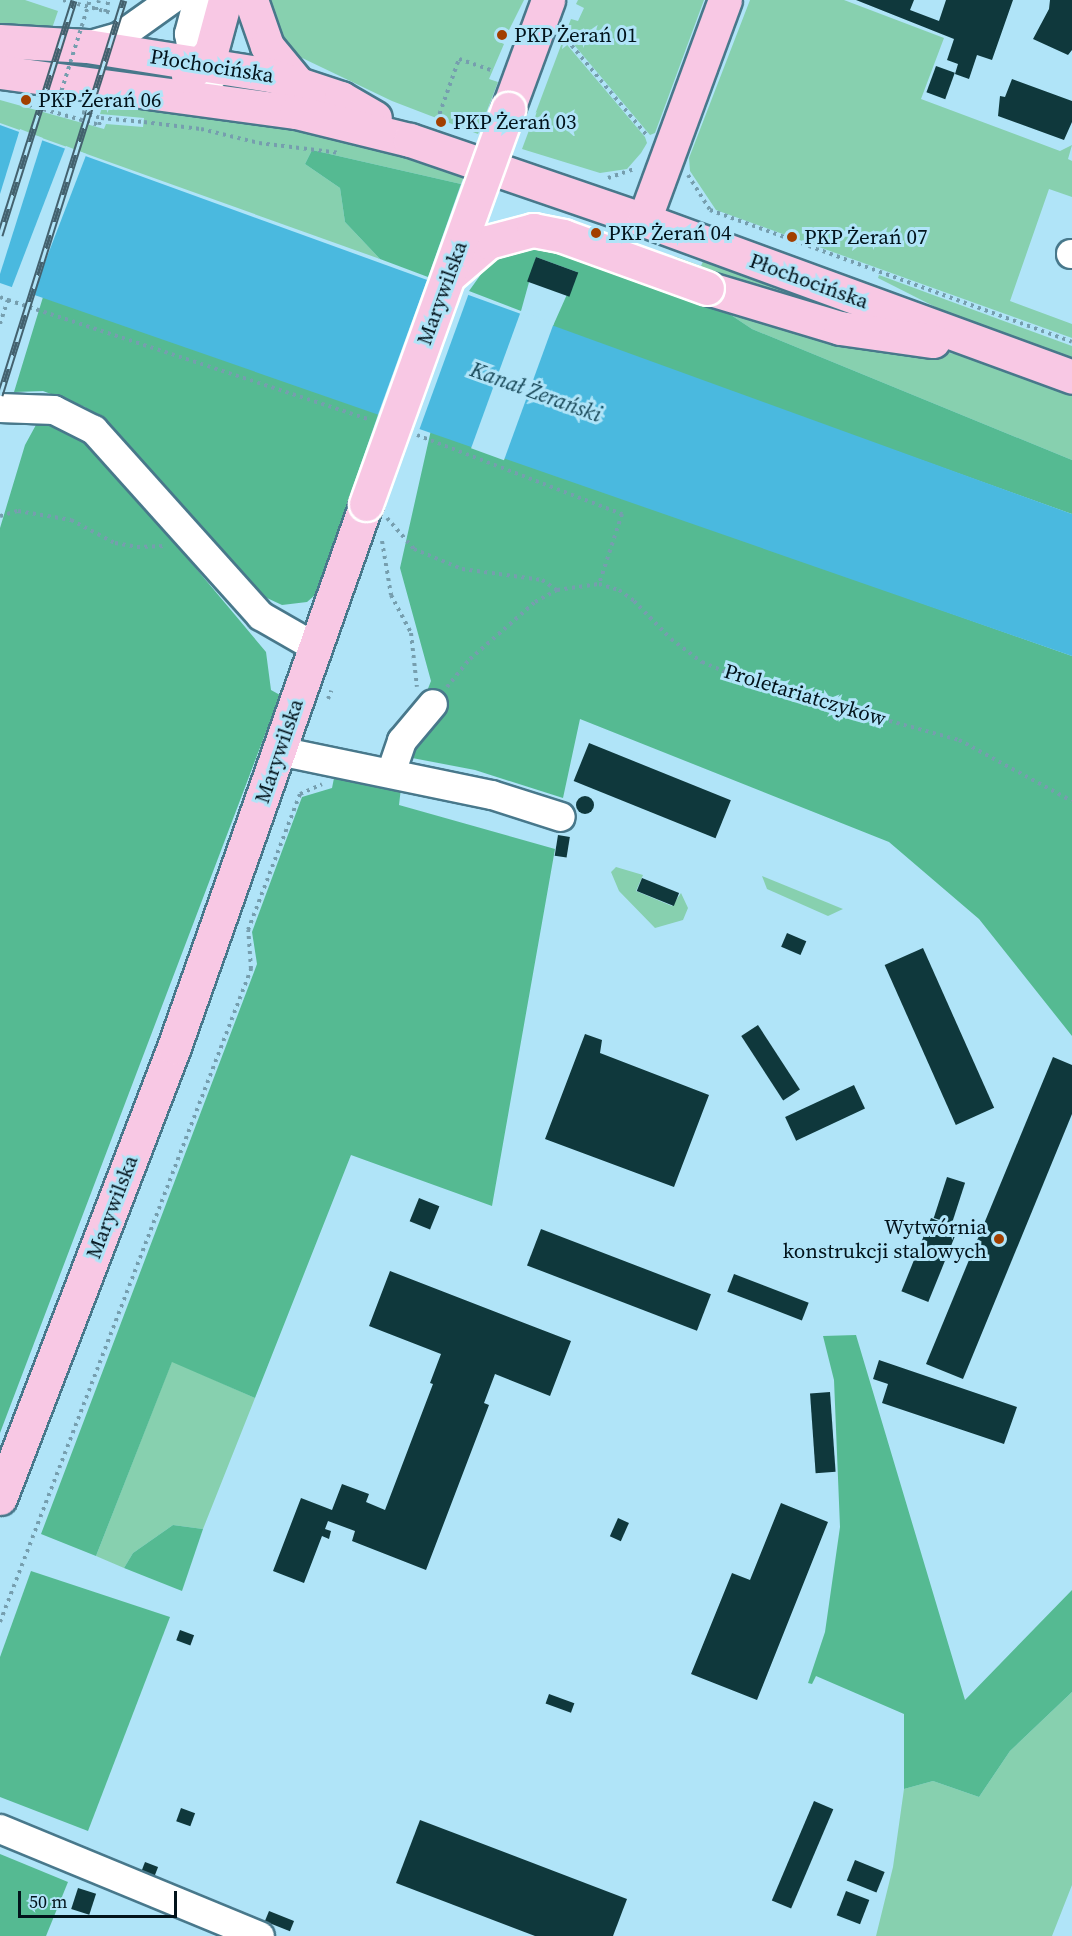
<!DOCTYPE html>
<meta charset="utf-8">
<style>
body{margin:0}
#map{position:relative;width:1072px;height:1936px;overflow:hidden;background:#b0e4f8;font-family:"Source Serif 4",serif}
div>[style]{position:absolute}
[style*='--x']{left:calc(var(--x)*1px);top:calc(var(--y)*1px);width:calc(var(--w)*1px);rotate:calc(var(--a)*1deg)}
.green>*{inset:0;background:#87d0af}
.forest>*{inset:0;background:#55ba92}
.water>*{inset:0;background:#4ab9df}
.pier>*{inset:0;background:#b0e4f8;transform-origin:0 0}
.building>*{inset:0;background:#0f383c;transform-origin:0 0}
.round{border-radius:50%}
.path>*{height:4px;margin-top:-2px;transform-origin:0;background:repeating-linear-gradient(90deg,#769eae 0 3px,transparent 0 7.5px)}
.roads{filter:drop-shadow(2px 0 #48788b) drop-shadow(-2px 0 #48788b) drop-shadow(0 2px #48788b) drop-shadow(0 -2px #48788b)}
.minor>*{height:28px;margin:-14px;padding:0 14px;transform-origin:14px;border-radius:14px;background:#fff}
.major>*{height:33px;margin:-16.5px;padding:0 16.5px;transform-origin:16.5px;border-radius:16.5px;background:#f8c8e4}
.rail>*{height:7px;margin-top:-3.5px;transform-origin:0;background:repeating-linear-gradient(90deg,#b0e4f8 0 14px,#43616e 0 28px);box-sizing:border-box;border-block:2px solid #43616e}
.path-bridge>*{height:4px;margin-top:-2px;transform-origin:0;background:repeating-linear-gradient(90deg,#769eae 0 3px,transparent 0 7.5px)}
.bridges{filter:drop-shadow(2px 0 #fff) drop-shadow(-2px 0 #fff) drop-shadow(0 2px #fff) drop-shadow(0 -2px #fff)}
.major-bridge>*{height:33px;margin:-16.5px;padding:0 16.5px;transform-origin:16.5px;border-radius:16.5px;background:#f8c8e4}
.dots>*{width:16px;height:16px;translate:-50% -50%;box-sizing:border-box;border:3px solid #b0e4f8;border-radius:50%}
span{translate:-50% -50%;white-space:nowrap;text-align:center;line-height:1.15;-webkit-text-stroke:6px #b0e4f8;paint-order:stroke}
.poi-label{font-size:21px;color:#02131b}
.left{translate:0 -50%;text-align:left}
.right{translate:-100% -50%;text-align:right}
.street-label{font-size:21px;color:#02131b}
.water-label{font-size:22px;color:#174656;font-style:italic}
.scale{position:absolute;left:18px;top:1891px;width:159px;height:27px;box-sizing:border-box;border:3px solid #02131b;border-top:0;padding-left:8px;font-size:18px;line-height:21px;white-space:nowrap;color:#02131b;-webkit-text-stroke:4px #b0e4f8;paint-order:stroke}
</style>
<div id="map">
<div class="green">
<div style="clip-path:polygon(0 0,25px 0,58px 11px,49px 37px,0 36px)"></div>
<div style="clip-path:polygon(260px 0,524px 0,509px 30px,502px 28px,497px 41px,504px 44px,489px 79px,498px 82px,478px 134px,392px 101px,275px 45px)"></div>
<div style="clip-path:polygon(578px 0,704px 0,655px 133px,650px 135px,565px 34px,571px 19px,578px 21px,584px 8px,576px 4px)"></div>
<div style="clip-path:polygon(750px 0,844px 0,944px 38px,921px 99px,1060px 151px,1072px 145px,1068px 159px,1072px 161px,1072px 197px,1049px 189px,1010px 301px,1072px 324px,1072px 338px,716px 210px,690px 171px,689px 158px)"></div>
<div style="clip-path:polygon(563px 40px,645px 137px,647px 143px,641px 153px,627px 169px,600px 173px,522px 149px)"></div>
<div style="clip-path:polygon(105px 98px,251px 113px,466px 171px,461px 184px,312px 150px,305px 164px,340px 188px,345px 222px,380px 259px,0 123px,0 100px,104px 129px,106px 124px,143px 127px,144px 118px,100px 114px)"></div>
<div style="clip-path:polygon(630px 249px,677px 257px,701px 266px,704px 259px,864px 319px)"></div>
<div style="clip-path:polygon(879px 275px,1072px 346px,1072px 364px,961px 320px,878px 278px)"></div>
<div style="clip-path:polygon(704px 297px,856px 339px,976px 357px,1072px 389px,1072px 460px,752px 329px)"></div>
<div style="clip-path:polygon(616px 867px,643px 875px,636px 891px,672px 906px,681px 893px,688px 908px,683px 920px,655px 928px,619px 891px,611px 872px)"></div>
<div style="clip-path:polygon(762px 876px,843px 909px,828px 916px,767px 889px)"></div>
<div style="clip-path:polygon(172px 1361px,255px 1398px,203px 1529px,173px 1525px,133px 1553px,124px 1568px,96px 1556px)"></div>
<div style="clip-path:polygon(1072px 1692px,1072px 1885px,1052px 1936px,876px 1936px,893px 1867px,904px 1789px,933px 1781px,979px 1797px,1010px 1751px)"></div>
</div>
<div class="forest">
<div style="clip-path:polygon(312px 150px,461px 184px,428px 277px,380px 259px,345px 222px,340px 188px,305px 164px)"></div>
<div style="clip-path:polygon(538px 242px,704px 297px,752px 329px,1072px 460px,1072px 514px,552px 328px,577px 272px,536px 257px,521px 311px,469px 291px,489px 263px,520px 248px,537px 248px)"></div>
<div style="clip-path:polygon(43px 297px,379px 412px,315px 595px,307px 602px,282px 605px,254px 592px,114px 431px,85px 407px,43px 391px,14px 392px)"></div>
<div style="clip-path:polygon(37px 423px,67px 430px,106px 461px,266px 652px,271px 690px,280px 695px,0 1433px,0 528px,25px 445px)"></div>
<div style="clip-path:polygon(431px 430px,1072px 656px,1072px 1036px,979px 919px,889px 842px,580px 719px,563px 798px,475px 770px,407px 757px,406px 744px,431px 681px,400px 568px)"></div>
<div style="clip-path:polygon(334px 778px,401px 788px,399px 805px,555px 849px,492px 1206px,351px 1155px,255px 1398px,172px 1362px,96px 1556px,41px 1534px,257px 964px,252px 932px,302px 797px,332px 788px)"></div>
<div style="clip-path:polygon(856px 1335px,965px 1700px,1072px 1590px,1072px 1692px,1010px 1751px,979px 1797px,933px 1781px,904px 1789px,904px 1714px,816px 1676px,812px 1684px,808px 1683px,825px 1632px,840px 1527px,834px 1380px,823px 1336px)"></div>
<div style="clip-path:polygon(173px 1525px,203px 1529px,182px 1591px,124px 1568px,133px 1553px)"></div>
<div style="clip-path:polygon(31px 1571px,170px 1617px,88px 1831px,0 1797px,0 1657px)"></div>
<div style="clip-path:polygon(0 1854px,68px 1882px,46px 1936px,0 1936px)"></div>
</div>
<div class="water">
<div style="clip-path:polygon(0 125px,1072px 514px,1072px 656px,0 283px)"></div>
</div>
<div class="pier">
<div style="clip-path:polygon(20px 129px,43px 138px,0 274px,0 194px)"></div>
<div style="left:66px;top:146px;width:22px;height:154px;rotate:21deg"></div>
<div style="left:428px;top:277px;width:44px;height:147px;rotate:20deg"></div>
<div style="left:521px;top:311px;width:35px;height:146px;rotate:20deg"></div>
</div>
<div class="building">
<div style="clip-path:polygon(856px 0,914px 0,910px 10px,939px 21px,946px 0,1013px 0,992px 60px,977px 55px,969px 79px,955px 74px,958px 64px,947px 60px,954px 39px)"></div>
<div style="clip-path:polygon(1050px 0,1072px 0,1072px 50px,1068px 55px,1033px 39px,1049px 9px)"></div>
<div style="left:936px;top:66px;width:20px;height:28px;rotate:20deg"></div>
<div style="clip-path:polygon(1012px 79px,1072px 101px,1072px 122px,1064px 140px,998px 116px,1000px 96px,1005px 97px)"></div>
<div style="left:536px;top:257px;width:45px;height:26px;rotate:20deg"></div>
<div style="left:589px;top:743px;width:153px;height:41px;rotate:22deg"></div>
<div class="round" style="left:576px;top:796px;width:18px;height:18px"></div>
<div style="left:558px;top:835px;width:12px;height:21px;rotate:9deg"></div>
<div style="left:642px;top:878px;width:40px;height:14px;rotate:22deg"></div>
<div style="left:787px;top:933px;width:21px;height:15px;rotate:23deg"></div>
<div style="left:923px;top:948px;width:175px;height:42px;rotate:66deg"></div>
<div style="left:758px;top:1025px;width:77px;height:20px;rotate:57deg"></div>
<div style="clip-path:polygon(585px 1034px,602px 1040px,600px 1053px,709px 1095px,674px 1187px,545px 1139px)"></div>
<div style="clip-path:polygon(1053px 1057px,1072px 1065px,1072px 1114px,963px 1379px,926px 1364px)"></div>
<div style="left:854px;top:1085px;width:26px;height:76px;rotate:65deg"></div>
<div style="left:947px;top:1177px;width:19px;height:43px;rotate:18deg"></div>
<div style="left:419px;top:1198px;width:22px;height:25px;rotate:22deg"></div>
<div style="left:931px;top:1218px;width:29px;height:79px;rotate:22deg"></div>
<div style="left:541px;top:1229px;width:182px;height:39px;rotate:21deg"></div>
<div style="clip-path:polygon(390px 1271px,571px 1341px,550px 1396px,495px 1374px,484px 1403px,489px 1405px,426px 1570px,352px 1541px,355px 1531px,328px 1521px,325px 1529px,331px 1531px,329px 1539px,322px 1536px,304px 1583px,273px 1571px,301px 1498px,332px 1510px,342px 1484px,369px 1494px,366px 1502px,385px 1510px,433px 1384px,430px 1383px,441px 1354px,369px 1326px)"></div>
<div style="left:734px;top:1274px;width:80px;height:19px;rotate:21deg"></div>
<div style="clip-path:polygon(879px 1360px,1017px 1407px,1004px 1444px,882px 1403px,888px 1384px,873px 1379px)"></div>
<div style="left:830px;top:1392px;width:80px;height:20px;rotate:86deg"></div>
<div style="clip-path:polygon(781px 1503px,828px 1522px,757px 1700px,691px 1674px,732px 1573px,750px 1580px)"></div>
<div style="left:618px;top:1518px;width:12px;height:20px;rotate:24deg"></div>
<div style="left:180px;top:1630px;width:15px;height:11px;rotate:20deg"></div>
<div style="left:549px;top:1694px;width:27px;height:10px;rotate:20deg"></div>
<div style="left:814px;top:1801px;width:21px;height:108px;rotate:23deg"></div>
<div style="left:181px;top:1808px;width:15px;height:14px;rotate:20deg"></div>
<div style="clip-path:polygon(420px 1820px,627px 1899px,613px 1936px,535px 1936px,396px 1883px)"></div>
<div style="left:855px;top:1860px;width:32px;height:22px;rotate:22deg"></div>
<div style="left:145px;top:1862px;width:14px;height:14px;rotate:21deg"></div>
<div style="left:78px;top:1888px;width:19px;height:22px;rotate:18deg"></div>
<div style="left:846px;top:1891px;width:25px;height:26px;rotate:21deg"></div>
<div style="left:269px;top:1911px;width:27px;height:11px;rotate:22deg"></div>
</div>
<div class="path">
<div style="--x:63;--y:0;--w:51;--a:14.9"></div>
<div style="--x:96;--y:10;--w:10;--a:-73"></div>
<div style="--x:105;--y:12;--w:13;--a:-72"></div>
<div style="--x:562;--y:34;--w:134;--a:50.1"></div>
<div style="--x:29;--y:105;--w:73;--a:15.9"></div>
<div style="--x:99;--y:125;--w:7;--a:-74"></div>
<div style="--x:101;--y:118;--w:43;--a:5.3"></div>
<div style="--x:144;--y:122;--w:57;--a:7"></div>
<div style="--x:201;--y:129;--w:60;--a:13.6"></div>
<div style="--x:259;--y:143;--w:82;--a:7"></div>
<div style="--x:82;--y:112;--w:20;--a:18"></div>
<div style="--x:437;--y:121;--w:66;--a:-70.5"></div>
<div style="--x:459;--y:59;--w:37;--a:19"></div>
<div style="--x:688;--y:175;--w:41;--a:57.8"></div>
<div style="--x:710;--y:210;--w:385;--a:20"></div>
<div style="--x:608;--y:178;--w:28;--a:-19"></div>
<div style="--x:0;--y:297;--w:9;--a:21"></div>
<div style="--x:0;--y:324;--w:25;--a:-72"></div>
<div style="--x:8;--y:300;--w:381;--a:18.3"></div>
<div style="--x:417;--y:435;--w:220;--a:21.1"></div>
<div style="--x:622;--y:514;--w:74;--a:108.2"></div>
<div style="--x:0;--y:516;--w:19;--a:-16"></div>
<div style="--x:18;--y:511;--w:54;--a:9.6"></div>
<div style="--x:71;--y:520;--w:50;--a:27.6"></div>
<div style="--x:115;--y:543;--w:22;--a:10"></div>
<div style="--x:137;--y:547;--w:29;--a:-2"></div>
<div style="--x:387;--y:518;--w:41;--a:48.9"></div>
<div style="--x:414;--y:549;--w:52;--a:22.6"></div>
<div style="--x:462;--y:569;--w:81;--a:7.8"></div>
<div style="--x:542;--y:580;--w:18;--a:34"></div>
<div style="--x:382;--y:541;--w:55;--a:80.5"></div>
<div style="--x:391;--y:595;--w:43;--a:62.2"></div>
<div style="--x:411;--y:633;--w:54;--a:83.7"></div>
<div style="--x:447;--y:687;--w:36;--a:-51"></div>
<div style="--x:470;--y:659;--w:86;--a:-41.2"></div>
<div style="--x:535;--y:602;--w:25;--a:-29"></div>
<div style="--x:557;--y:590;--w:42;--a:-8.1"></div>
<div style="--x:599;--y:584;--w:21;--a:17"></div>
<div style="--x:619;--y:590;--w:19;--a:36"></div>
<div style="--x:634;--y:601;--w:53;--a:45.8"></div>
<div style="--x:671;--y:639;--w:39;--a:37"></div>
<div style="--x:702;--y:662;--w:54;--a:22.8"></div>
<div style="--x:752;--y:683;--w:215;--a:15.4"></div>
<div style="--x:959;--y:740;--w:128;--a:28.4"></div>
<div style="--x:328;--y:699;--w:9;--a:-69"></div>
<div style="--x:0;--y:1622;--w:700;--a:-68.97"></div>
<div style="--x:251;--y:969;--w:39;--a:-94"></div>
<div style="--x:248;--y:930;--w:146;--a:-69.1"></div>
<div style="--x:300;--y:794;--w:24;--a:-24"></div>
</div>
<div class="roads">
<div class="minor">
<div style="--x:198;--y:0;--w:35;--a:105"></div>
<div style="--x:189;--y:34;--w:15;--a:79"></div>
<div style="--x:192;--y:49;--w:34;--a:52"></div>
<div style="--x:87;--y:46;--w:33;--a:-16"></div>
<div style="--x:119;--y:37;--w:64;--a:-35.4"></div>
<div style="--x:1071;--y:254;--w:1;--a:0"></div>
<div style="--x:0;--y:408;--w:54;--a:2.1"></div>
<div style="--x:54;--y:410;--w:45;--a:26.6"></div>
<div style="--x:94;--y:430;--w:250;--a:48.1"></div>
<div style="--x:261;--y:616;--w:62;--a:29.9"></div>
<div style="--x:279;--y:751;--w:217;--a:11.7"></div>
<div style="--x:492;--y:795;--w:72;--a:17.7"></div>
<div style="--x:391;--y:773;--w:34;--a:-71"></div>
<div style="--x:402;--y:741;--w:48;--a:-50"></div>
<div style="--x:0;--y:1829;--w:281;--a:22.4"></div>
</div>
<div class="major">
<div style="--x:251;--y:0;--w:49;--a:70.8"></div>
<div style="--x:267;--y:46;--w:45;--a:50.4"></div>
<div style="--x:0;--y:41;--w:87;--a:3.3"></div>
<div style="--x:87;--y:46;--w:186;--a:9"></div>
<div style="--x:271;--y:75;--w:74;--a:18.2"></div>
<div style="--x:341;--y:98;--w:39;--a:30"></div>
<div style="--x:0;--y:72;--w:299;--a:7.7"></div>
<div style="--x:296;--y:112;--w:117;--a:13.8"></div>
<div style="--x:410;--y:140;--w:247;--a:18.9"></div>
<div style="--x:644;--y:220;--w:456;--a:20.1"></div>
<div style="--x:188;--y:76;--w:33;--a:-46"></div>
<div style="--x:211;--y:52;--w:54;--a:-74.9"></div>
<div style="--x:508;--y:109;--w:116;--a:-69.8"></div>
<div style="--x:644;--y:220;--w:234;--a:-69.8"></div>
<div style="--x:707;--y:288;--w:139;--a:16.7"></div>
<div style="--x:840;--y:328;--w:94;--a:8"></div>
<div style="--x:0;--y:1498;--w:483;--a:-68.9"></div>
<div style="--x:174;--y:1047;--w:576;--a:-70.53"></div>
</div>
</div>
<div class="rail">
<div style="--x:0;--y:235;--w:246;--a:-72.5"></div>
<div style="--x:0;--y:395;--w:414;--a:-72.6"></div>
</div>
<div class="path-bridge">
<div style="--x:61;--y:106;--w:4;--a:-166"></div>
<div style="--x:57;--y:105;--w:110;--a:-72.6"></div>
</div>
<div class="bridges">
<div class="major-bridge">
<div style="--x:452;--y:273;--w:48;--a:-40.7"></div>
<div style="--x:488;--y:242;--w:47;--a:-14.9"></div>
<div style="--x:533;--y:230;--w:31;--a:11"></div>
<div style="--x:563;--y:236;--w:153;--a:19.9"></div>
<div style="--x:366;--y:504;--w:420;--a:-70.2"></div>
</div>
</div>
<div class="dots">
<div style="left:502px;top:35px;background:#a23f00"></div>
<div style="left:26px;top:100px;background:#a23f00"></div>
<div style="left:441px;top:122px;background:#a23f00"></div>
<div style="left:596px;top:233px;background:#a23f00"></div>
<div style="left:792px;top:237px;background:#a23f00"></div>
<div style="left:999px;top:1239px;background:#a23f00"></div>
</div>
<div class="poi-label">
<span class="left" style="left:514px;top:35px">PKP Żerań 01</span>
<span class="left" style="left:38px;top:100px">PKP Żerań 06</span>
<span class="left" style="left:453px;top:122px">PKP Żerań 03</span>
<span class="left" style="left:608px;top:233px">PKP Żerań 04</span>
<span class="left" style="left:804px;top:237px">PKP Żerań 07</span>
<span class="right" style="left:987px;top:1239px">Wytwórnia<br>konstrukcji stalowych</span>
</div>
<div class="street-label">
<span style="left:212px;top:66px;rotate:9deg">Płochocińska</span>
<span style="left:809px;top:281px;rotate:20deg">Płochocińska</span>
<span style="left:442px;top:293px;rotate:-70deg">Marywilska</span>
<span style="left:805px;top:695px;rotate:17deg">Proletariatczyków</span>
<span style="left:279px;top:751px;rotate:-71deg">Marywilska</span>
<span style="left:112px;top:1207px;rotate:-69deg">Marywilska</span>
</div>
<div class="water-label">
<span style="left:536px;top:392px;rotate:20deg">Kanał Żerański</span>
</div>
<div class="scale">50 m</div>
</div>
